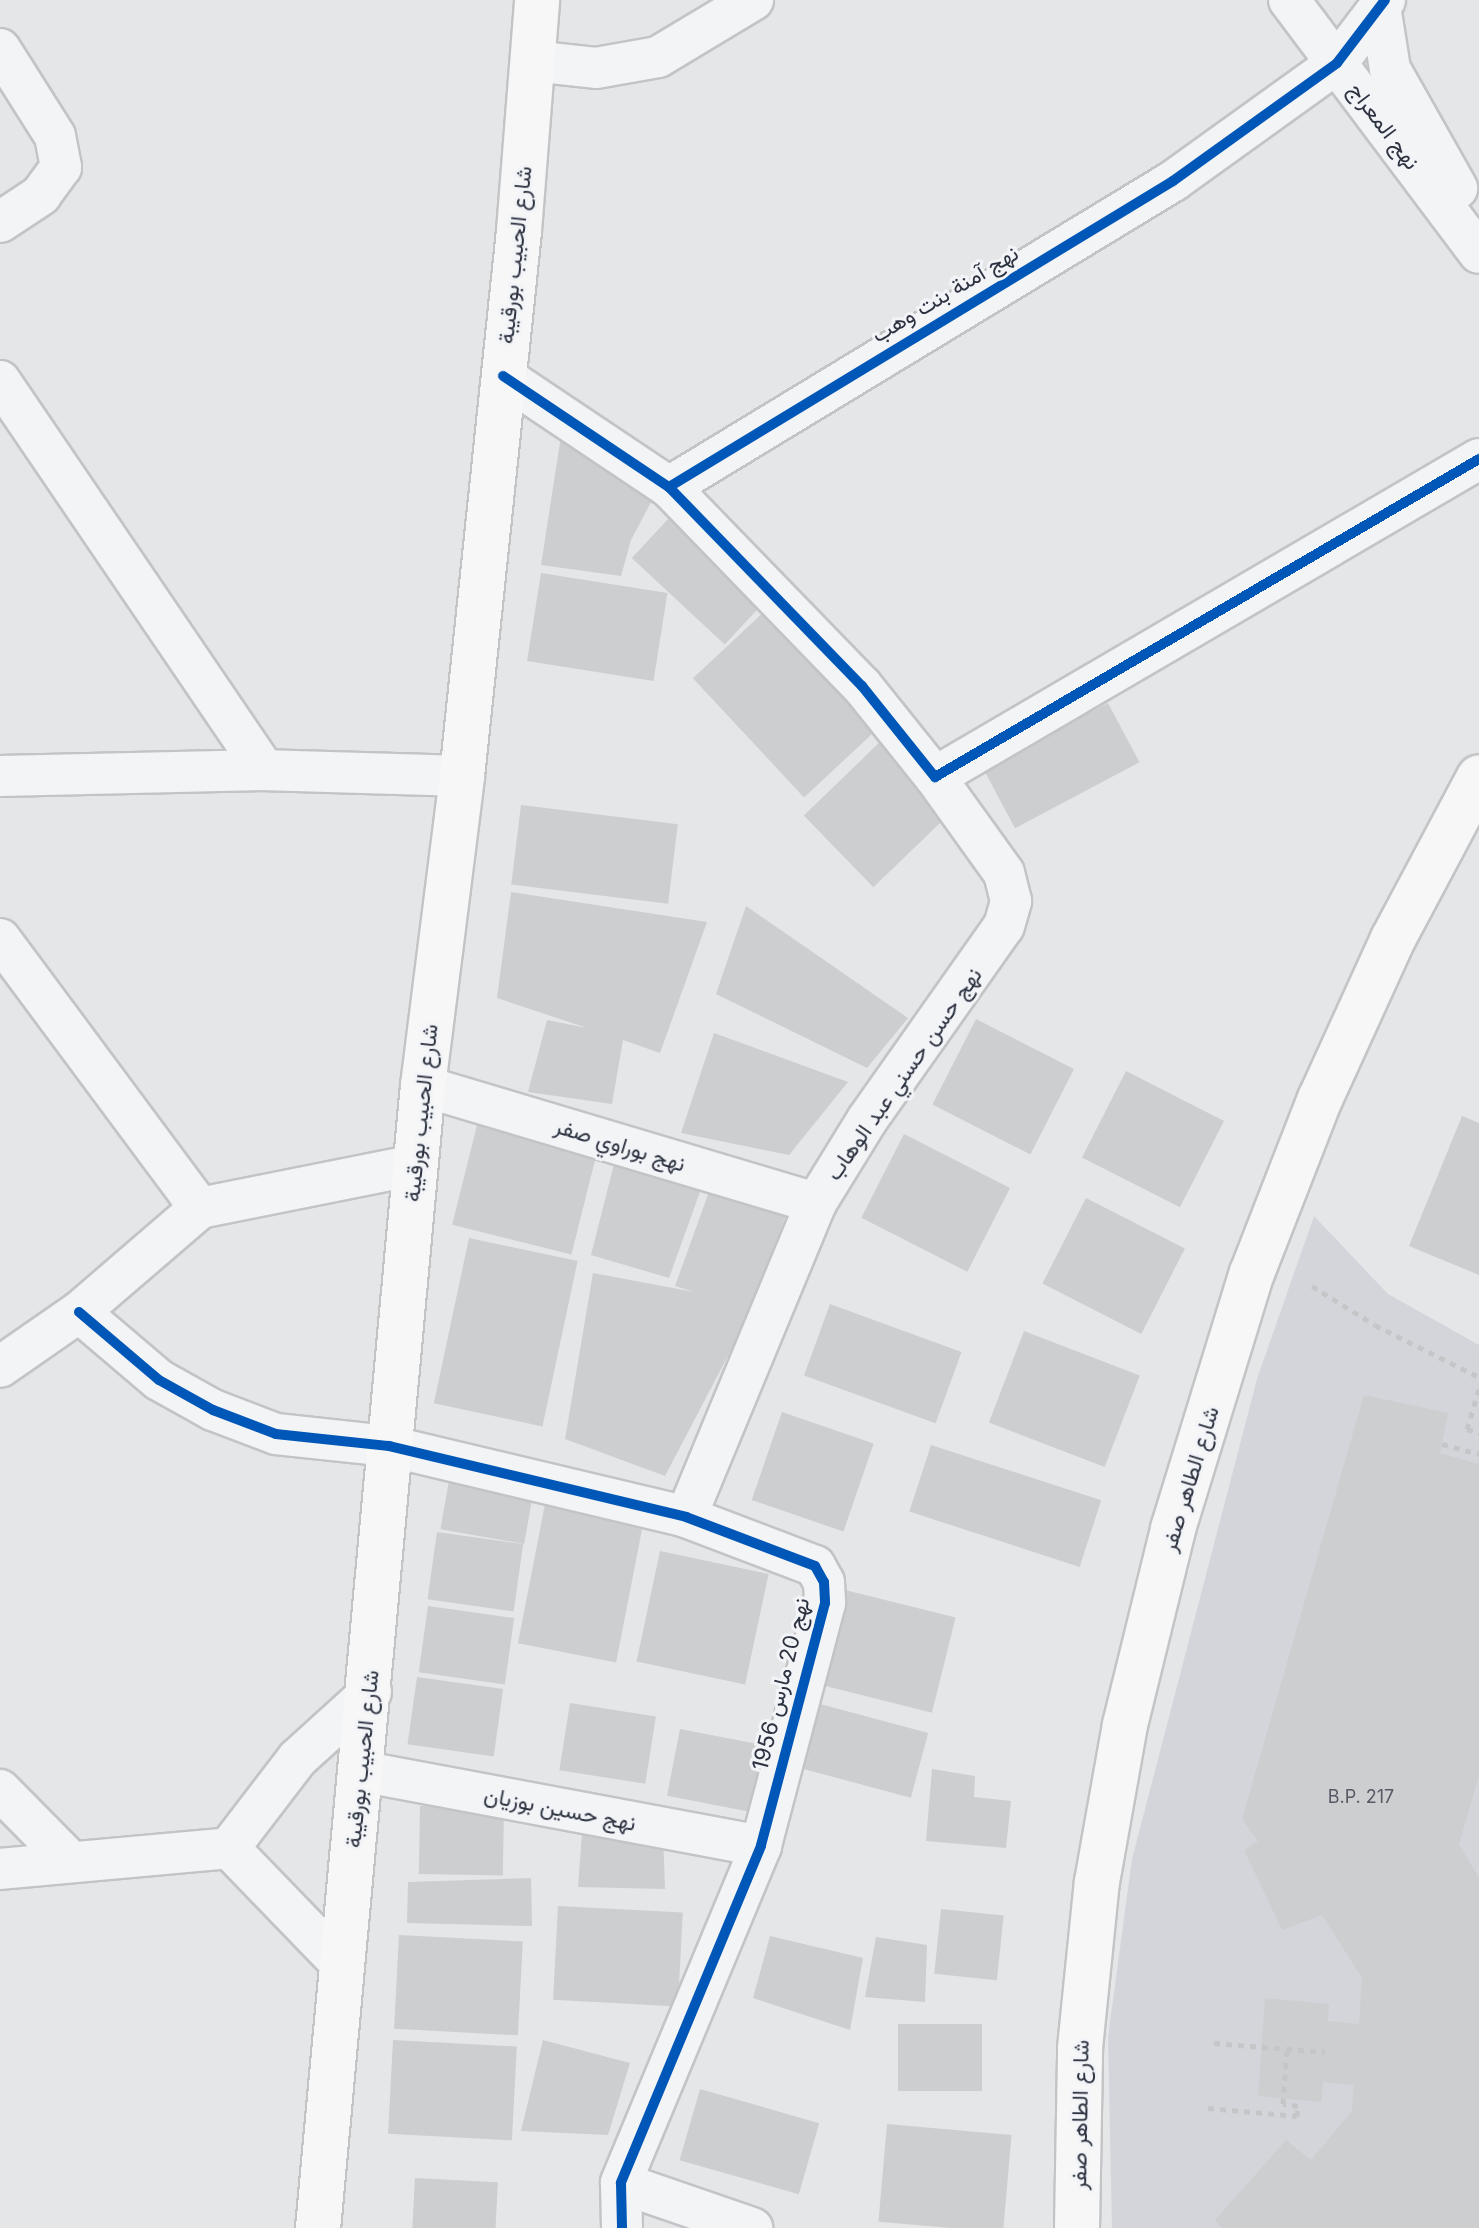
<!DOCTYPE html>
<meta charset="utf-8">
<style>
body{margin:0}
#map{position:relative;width:1479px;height:2228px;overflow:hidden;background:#e4e6e8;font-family:Inter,Vazirmatn,sans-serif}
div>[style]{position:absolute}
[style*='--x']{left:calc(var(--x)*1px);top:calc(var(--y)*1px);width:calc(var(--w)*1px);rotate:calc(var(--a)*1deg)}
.built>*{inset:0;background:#d3d5db}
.building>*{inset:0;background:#cdced0;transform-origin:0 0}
.path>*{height:5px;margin-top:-2.5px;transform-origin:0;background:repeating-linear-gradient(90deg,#c4c6c8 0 6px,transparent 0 12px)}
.roads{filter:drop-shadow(2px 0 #c2c4c6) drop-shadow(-2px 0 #c2c4c6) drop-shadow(0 2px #c2c4c6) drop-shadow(0 -2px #c2c4c6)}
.minor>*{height:40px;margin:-20px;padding:0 20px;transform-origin:20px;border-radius:20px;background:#f3f4f5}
.major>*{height:44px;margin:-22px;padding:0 22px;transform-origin:22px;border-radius:22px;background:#f7f7f7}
.cycleway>*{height:10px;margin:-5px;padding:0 5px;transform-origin:5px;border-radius:5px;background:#0057b8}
span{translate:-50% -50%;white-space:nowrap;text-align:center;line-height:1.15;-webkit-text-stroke:6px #f2f4f7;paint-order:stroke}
.number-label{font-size:18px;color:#565a65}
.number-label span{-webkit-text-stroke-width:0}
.street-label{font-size:22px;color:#2d3240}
</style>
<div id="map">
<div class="built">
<div style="clip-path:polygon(1314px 1216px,1388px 1294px,1479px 1345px,1479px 2228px,1112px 2228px,1108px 2037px,1132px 1859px,1257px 1379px)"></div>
</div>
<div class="building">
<div style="clip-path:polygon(561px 436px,658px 489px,631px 540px,621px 576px,541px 565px)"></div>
<div style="left:670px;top:517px;width:127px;height:56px;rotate:43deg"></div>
<div style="left:541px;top:573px;width:128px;height:89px;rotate:9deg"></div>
<div style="left:766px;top:610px;width:163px;height:100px;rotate:47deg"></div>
<div style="left:1108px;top:703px;width:67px;height:141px;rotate:62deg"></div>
<div style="left:883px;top:739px;width:100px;height:110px;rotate:46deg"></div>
<div style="left:521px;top:805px;width:158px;height:80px;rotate:7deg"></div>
<div style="clip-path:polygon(511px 892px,707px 922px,660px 1053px,623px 1040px,612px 1104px,528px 1092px,547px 1020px,587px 1028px,497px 998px)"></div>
<div style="clip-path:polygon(746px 906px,908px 1018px,867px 1068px,716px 994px)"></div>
<div style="left:976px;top:1019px;width:110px;height:96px;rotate:27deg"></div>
<div style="clip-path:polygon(714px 1033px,848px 1082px,789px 1155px,681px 1133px)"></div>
<div style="left:1126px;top:1071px;width:110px;height:97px;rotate:27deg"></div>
<div style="clip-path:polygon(1462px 1116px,1479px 1123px,1479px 1275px,1409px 1246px)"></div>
<div style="left:478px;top:1121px;width:123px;height:107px;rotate:14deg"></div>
<div style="left:904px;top:1134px;width:119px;height:94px;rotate:27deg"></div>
<div style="clip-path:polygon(615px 1160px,705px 1178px,669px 1278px,591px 1255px)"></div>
<div style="clip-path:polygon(710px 1189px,788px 1209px,753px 1308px,665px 1476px,565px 1439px,593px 1273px,694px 1292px,675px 1286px)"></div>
<div style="left:1086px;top:1198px;width:111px;height:96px;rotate:27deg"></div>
<div style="left:469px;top:1238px;width:111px;height:169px;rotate:12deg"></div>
<div style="left:830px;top:1304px;width:140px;height:76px;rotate:20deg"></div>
<div style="left:1024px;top:1331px;width:124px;height:98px;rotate:21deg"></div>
<div style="clip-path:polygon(1364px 1395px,1448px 1413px,1440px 1453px,1479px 1464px,1479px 1776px,1459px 1844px,1479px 1878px,1479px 2228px,1222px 2228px,1215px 2220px,1286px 2140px,1311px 2160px,1352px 2111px,1354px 2085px,1323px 2082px,1321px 2102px,1258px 2096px,1265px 1998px,1329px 2004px,1328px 2021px,1359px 2024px,1362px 1978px,1322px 1915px,1282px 1930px,1244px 1850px,1258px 1841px,1242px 1819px)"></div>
<div style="left:782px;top:1412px;width:97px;height:93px;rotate:19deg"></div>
<div style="left:931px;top:1445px;width:179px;height:70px;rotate:18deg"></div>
<div style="left:450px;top:1475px;width:85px;height:55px;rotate:10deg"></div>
<div style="left:546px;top:1499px;width:100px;height:147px;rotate:11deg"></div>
<div style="left:437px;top:1532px;width:87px;height:68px;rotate:8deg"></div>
<div style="left:660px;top:1551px;width:111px;height:113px;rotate:12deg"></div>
<div style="left:845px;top:1590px;width:114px;height:98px;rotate:14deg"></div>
<div style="left:428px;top:1606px;width:87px;height:67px;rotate:8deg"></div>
<div style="left:417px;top:1677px;width:87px;height:68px;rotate:8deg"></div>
<div style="left:570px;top:1703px;width:87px;height:68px;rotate:9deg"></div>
<div style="left:820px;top:1704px;width:112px;height:67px;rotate:15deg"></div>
<div style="left:680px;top:1729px;width:91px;height:68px;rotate:11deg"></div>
<div style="clip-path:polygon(932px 1769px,975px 1776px,974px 1797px,1011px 1801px,1006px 1848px,926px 1841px)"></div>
<div style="left:420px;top:1806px;width:84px;height:68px;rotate:1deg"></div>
<div style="clip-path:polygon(583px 1819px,663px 1834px,665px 1889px,578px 1887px)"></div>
<div style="clip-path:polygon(531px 1878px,532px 1926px,407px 1923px,408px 1882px)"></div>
<div style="left:558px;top:1906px;width:125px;height:94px;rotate:3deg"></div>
<div style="left:941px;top:1909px;width:63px;height:65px;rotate:6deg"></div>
<div style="left:399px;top:1935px;width:124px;height:94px;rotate:3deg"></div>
<div style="clip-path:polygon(770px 1936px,863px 1958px,850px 2030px,753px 1998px)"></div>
<div style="clip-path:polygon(876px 1937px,927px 1945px,925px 2002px,865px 1997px)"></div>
<div style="left:898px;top:2024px;width:84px;height:67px"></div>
<div style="left:393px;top:2040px;width:124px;height:94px;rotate:3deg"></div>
<div style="clip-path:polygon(543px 2040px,630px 2063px,608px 2135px,521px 2131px)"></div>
<div style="left:700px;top:2089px;width:124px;height:74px;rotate:16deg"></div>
<div style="left:887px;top:2124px;width:125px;height:98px;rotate:5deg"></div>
<div style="left:415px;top:2178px;width:83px;height:50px;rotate:3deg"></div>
</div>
<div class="path">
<div style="--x:1312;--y:1286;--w:74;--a:31.8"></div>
<div style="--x:1375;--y:1325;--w:116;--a:26.6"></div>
<div style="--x:1479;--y:1389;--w:42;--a:106.7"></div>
<div style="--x:1467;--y:1429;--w:13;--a:18"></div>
<div style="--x:1442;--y:1444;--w:38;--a:15"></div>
<div style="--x:1214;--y:2043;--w:111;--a:4.6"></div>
<div style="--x:1208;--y:2108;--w:89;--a:5.1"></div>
<div style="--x:1297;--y:2116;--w:10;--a:-84"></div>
<div style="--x:1298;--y:2106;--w:15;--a:-172"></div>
<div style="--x:1283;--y:2104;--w:55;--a:-85.8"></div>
</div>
<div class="roads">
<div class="minor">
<div style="--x:1289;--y:0;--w:316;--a:53.1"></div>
<div style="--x:1380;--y:6;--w:64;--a:81"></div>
<div style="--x:1390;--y:69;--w:137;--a:60.6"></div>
<div style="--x:0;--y:49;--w:103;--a:57.7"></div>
<div style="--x:55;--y:136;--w:32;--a:79"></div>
<div style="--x:61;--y:167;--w:34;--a:126"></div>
<div style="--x:41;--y:195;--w:49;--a:146.6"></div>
<div style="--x:532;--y:61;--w:64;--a:6.2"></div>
<div style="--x:596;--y:68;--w:63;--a:-10.1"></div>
<div style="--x:658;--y:57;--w:111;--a:-31"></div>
<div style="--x:503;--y:376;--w:200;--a:33.8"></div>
<div style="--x:669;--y:487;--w:590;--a:-31.26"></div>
<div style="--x:1173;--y:181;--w:202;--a:-35.7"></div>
<div style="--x:1337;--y:63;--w:79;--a:-52.7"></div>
<div style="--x:0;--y:381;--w:470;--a:55.8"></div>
<div style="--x:669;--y:487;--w:277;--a:45.9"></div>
<div style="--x:862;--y:686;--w:117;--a:51.3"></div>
<div style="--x:935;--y:777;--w:630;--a:-30.31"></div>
<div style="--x:0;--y:776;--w:264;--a:-1.3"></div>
<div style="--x:264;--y:770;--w:198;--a:1.7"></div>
<div style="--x:0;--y:939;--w:335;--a:53.4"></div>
<div style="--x:200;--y:1208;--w:160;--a:139.3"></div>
<div style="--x:79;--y:1312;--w:96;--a:145.2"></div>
<div style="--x:423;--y:1086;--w:410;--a:16.6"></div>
<div style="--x:200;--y:1208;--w:219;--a:-11.3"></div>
<div style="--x:79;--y:1312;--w:105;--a:40.4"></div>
<div style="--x:159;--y:1380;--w:62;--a:29.1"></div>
<div style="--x:213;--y:1410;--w:67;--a:20.9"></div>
<div style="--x:276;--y:1434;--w:114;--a:6.1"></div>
<div style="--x:389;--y:1446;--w:305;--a:13.4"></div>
<div style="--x:686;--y:1517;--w:138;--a:20.8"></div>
<div style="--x:815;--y:1566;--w:18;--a:61"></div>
<div style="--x:824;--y:1582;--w:21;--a:87"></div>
<div style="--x:825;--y:1603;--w:251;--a:104.8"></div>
<div style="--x:761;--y:1846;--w:365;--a:112.6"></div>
<div style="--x:621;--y:2183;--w:45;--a:88.7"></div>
<div style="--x:686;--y:1517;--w:340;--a:-67.5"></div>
<div style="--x:816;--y:1203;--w:97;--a:-58.4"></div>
<div style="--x:867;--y:1120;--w:237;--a:-54.8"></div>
<div style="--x:1004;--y:926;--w:26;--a:-74"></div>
<div style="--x:1011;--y:901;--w:29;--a:-104"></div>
<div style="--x:1004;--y:873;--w:118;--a:-125.7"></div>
<div style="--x:360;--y:1771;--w:408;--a:10.6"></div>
<div style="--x:0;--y:1790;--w:101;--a:45.4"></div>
<div style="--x:229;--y:1848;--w:160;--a:46"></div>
<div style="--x:0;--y:1869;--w:230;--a:-5.2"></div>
<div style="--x:229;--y:1848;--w:112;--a:-52.6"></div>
<div style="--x:297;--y:1759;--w:100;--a:-42.2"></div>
<div style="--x:621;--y:2183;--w:139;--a:19"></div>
</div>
<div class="major">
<div style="--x:318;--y:2228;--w:1147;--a:-84.75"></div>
<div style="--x:423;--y:1086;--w:312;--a:-82.8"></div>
<div style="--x:462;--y:776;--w:548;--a:-84.03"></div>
<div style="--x:519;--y:231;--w:232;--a:-85.5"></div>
<div style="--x:1077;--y:2228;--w:180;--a:-89"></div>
<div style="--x:1080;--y:2048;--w:167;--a:-84.2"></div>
<div style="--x:1097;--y:1882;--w:159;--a:-79.9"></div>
<div style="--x:1125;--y:1725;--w:202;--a:-76.2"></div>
<div style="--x:1173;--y:1529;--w:268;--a:-72.9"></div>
<div style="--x:1252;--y:1273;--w:187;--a:-68.7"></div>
<div style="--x:1320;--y:1099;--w:176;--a:-65.5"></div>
<div style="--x:1393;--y:939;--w:183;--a:-62"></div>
</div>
</div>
<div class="cycleway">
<div style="--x:503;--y:376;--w:200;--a:33.8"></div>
<div style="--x:669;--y:487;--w:590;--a:-31.26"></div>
<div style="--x:1173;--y:181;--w:202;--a:-35.7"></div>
<div style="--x:1337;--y:63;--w:79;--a:-52.7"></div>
<div style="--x:669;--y:487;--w:277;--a:45.9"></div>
<div style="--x:862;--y:686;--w:117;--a:51.3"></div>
<div style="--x:935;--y:777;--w:630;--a:-30.31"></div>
<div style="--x:79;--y:1312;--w:105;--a:40.4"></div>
<div style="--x:159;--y:1380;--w:62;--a:29.1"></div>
<div style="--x:213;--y:1410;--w:67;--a:20.9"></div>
<div style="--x:276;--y:1434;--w:114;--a:6.1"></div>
<div style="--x:389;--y:1446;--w:305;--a:13.4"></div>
<div style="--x:686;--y:1517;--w:138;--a:20.8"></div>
<div style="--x:815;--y:1566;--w:18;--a:61"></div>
<div style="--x:824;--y:1582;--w:21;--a:87"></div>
<div style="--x:825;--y:1603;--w:251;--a:104.8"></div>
<div style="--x:761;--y:1846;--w:365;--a:112.6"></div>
<div style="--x:621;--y:2183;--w:45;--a:88.7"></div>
</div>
<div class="number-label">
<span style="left:1361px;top:1797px">B.P. 217</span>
</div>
<div class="street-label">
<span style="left:1384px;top:126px;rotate:53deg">نهج المعراج</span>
<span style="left:515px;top:255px;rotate:-84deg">شارع الحبيب بورقيبة</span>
<span style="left:945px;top:294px;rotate:-31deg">نهج آمنة بنت وهب</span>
<span style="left:904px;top:1074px;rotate:-55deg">نهج حسن حسني عبد الوهاب</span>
<span style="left:421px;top:1113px;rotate:-84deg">شارع الحبيب بورقيبة</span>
<span style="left:620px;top:1145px;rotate:17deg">نهج بوراوي صفر</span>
<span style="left:1190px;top:1479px;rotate:-73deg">شارع الطاهر صفر</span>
<span style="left:781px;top:1684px;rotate:-76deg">نهج 20 مارس 1956</span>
<span style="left:362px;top:1759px;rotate:-84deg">شارع الحبيب بورقيبة</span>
<span style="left:560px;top:1809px;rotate:11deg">نهج حسين بوزيان</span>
<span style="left:1080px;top:2115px;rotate:-89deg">شارع الطاهر صفر</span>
</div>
</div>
